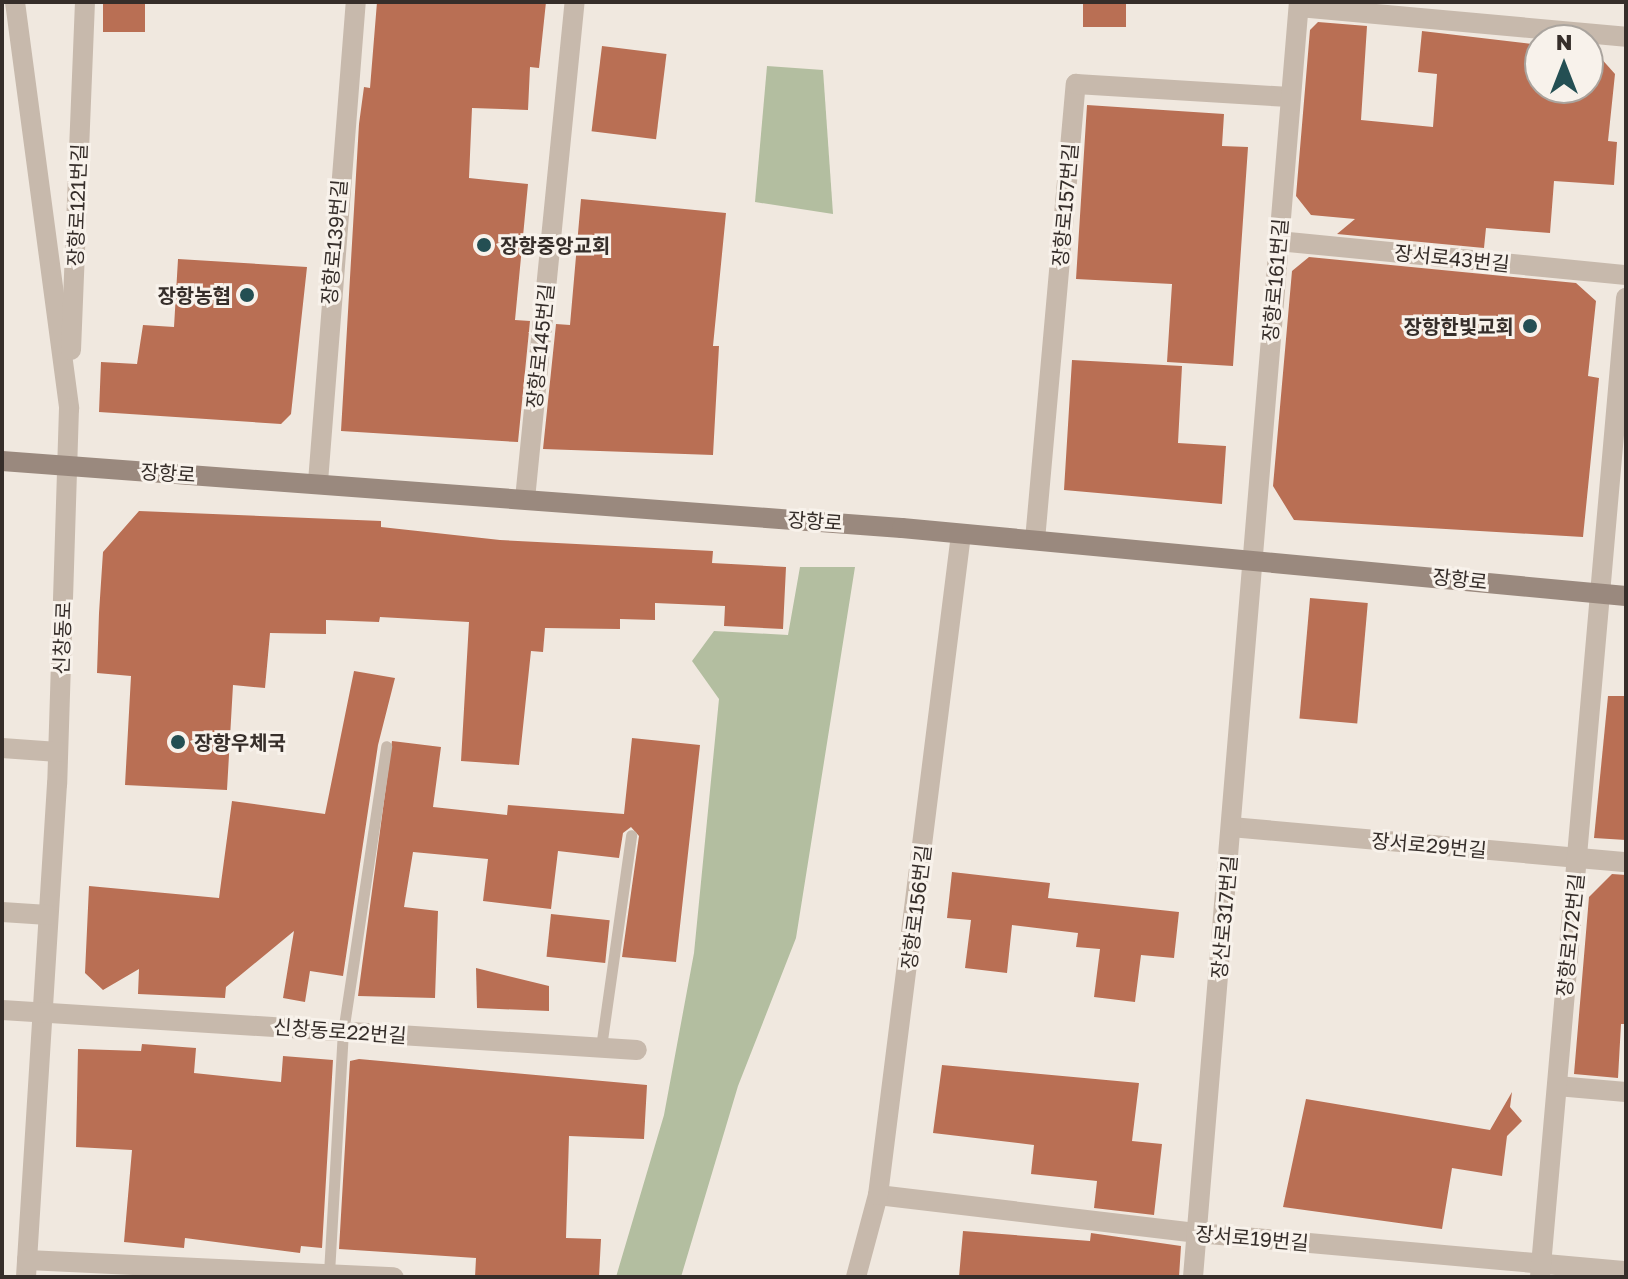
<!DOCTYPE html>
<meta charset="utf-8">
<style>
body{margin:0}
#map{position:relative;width:1628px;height:1279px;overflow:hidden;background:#f0e8df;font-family:"Golos Text","Noto Sans KR",sans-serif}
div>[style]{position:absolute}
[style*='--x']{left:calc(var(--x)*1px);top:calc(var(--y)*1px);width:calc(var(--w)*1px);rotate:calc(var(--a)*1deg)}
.green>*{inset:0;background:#b3bea0}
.building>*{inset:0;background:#b96f54;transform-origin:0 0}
.lane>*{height:11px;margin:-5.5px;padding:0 5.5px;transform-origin:5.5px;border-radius:5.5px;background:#c7b9ac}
.street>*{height:20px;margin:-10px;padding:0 10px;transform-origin:10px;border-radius:10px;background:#c7b9ac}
.secondary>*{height:20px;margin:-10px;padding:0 10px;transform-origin:10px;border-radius:10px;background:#9a897e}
.dots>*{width:22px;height:22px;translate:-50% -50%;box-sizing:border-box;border:4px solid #f8f2eb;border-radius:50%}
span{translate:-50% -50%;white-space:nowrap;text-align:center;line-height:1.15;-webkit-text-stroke:6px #f8f2eb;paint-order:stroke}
.street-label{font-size:20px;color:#362e2a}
.poi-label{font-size:20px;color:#362e2a;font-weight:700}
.left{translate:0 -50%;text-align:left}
.right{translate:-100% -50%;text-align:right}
.frame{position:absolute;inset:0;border:4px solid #362e2a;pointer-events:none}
.north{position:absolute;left:1524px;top:24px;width:80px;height:80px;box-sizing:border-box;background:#f8f2eb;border:2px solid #aaa49e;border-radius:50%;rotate:0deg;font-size:22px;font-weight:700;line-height:32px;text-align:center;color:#362e2a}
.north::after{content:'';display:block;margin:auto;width:28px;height:36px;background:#244f53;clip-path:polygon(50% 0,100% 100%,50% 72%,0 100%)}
</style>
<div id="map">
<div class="green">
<div style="clip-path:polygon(767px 66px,823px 70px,833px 214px,755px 202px)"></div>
<div style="clip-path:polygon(800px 567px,855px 567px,796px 938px,738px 1086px,681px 1277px,616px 1277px,664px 1115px,694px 953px,719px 699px,692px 661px,714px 631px,788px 635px)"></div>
</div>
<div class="building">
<div style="left:103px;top:2px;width:42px;height:30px"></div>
<div style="clip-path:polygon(377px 2px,546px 2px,539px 68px,530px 67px,528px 110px,472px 108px,469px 178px,528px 184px,515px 320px,530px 321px,518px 442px,341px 431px,359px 124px,364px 87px,370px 88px)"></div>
<div style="left:1083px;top:2px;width:43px;height:25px"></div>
<div style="clip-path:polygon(1318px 22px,1367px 26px,1361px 120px,1433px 127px,1437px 74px,1418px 72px,1422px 31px,1540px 45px,1540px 88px,1588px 88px,1591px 47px,1615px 74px,1608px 141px,1617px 142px,1614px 185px,1554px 181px,1550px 233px,1486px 228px,1484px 248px,1337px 234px,1355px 219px,1311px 215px,1296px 196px,1310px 30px)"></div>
<div style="left:602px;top:46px;width:65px;height:86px;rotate:7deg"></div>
<div style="clip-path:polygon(1087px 105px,1224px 114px,1222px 146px,1248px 147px,1233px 366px,1167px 362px,1172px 284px,1076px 279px)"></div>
<div style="clip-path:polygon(581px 199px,726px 213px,713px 346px,719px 346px,713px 455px,543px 449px,556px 324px,570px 325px)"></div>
<div style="clip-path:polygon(1309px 257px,1576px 283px,1596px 301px,1588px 376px,1599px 378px,1583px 537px,1294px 520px,1273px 486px,1292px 271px)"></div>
<div style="clip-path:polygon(178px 259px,307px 267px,291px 414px,281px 424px,99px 412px,101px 362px,137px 364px,143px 325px,174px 327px)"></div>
<div style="clip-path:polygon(1072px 360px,1182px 366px,1178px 443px,1226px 446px,1222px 504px,1064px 490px)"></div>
<div style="clip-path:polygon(139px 511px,381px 521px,381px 527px,500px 540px,713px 551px,712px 563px,786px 567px,783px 629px,724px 626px,725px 606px,655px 603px,655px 620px,620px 619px,620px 629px,545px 628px,543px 652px,531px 651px,519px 765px,461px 761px,469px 622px,380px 617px,379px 622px,326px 620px,326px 634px,270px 633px,265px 688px,233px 685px,227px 790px,125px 785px,131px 676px,97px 673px,99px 613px,103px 552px)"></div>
<div style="left:1310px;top:598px;width:58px;height:121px;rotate:5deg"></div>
<div style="clip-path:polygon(354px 671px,395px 678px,378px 745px,343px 976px,310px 971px,305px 1002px,283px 998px,294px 931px,226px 987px,225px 998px,138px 994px,139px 969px,103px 990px,85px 973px,89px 886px,219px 898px,232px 801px,325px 814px)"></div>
<div style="clip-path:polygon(1608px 696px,1626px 696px,1626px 840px,1594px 838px)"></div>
<div style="clip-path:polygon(632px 738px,700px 745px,676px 962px,622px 957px,639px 836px,631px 827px,623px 833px,619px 858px,558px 851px,551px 909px,483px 901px,488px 859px,413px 852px,404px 907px,438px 911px,435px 998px,358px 996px,392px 741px,441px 747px,433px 807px,507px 815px,508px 805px,624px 814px)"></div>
<div style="clip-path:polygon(952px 872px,1050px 883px,1048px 898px,1179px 912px,1174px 958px,1141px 955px,1135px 1002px,1094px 997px,1100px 949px,1076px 947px,1078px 933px,1012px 925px,1007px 973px,965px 968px,971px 920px,947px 918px)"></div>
<div style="clip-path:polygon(1612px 874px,1626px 875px,1626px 1024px,1621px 1024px,1618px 1078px,1574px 1074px,1589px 897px)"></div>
<div style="left:551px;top:914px;width:59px;height:43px;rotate:6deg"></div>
<div style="clip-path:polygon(476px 968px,549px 986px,549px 1011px,477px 1008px)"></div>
<div style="clip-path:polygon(142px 1044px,196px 1048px,194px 1073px,281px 1082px,283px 1056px,333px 1060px,322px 1248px,301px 1246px,300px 1253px,185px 1238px,184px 1248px,124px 1242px,132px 1150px,76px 1147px,78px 1049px,141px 1051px)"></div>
<div style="clip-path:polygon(359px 1059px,647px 1085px,644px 1139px,569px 1136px,566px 1238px,601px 1239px,599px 1277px,475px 1277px,476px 1258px,339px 1249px,350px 1061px)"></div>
<div style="clip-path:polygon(942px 1065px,1139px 1083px,1132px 1141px,1162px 1144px,1154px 1215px,1094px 1208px,1097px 1181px,1031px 1174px,1034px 1145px,933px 1133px)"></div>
<div style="clip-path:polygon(1512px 1092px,1510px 1107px,1522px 1121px,1507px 1136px,1502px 1176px,1452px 1168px,1442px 1229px,1283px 1207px,1306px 1099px,1490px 1130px)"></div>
<div style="clip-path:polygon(963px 1231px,1090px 1241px,1091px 1233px,1181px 1246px,1179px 1277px,959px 1277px)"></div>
</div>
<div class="lane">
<div style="--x:601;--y:1047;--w:214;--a:-81.9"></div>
<div style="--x:329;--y:1273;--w:241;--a:-86.7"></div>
<div style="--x:343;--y:1032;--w:289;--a:-81.4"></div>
</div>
<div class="street">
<div style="--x:15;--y:2;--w:410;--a:82.4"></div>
<div style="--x:69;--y:408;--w:376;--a:91.8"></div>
<div style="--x:57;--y:784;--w:494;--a:93.6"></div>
<div style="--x:1299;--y:7;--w:328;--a:5.2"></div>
<div style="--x:1278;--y:241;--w:350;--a:5.6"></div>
<div style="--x:71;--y:350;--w:348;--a:-87.7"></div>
<div style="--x:318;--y:482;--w:482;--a:-85.5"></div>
<div style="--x:525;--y:499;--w:500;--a:-84.3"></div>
<div style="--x:1035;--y:540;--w:458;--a:-84.9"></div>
<div style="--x:1076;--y:84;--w:214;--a:3.5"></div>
<div style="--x:2;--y:748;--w:56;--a:4.1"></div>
<div style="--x:1231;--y:827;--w:397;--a:5.1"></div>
<div style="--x:2;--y:912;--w:46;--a:3.7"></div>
<div style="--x:2;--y:1010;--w:636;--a:3.6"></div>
<div style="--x:1557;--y:1086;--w:69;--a:5"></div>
<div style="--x:878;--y:1195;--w:322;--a:6.8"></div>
<div style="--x:1198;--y:1233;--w:430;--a:5.1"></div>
<div style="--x:27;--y:1260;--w:367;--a:2.7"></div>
<div style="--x:856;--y:1277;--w:85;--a:-75"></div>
<div style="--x:878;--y:1195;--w:666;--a:-82.84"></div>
<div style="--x:1193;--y:1277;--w:1279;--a:-85.25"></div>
<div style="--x:1540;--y:1277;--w:983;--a:-84.98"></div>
</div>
<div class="secondary">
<div style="--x:2;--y:461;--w:902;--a:4.26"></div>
<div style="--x:902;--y:528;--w:727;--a:5.37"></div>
</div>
<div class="dots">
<div style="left:484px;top:245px;background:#244f53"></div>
<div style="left:247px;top:295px;background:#244f53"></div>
<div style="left:1530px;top:326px;background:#244f53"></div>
<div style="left:178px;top:742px;background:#244f53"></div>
</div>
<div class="street-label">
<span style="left:77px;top:205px;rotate:-88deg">장항로121번길</span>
<span style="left:1065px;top:205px;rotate:-85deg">장항로157번길</span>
<span style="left:334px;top:242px;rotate:-85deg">장항로139번길</span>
<span style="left:1452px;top:258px;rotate:6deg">장서로43번길</span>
<span style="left:1275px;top:280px;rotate:-85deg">장항로161번길</span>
<span style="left:540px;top:346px;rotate:-84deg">장항로145번길</span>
<span style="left:168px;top:473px;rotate:4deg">장항로</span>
<span style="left:815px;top:521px;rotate:4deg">장항로</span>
<span style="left:1460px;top:579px;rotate:6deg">장항로</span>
<span style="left:62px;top:638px;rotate:-88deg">신창동로</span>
<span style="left:1429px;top:845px;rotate:5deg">장서로29번길</span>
<span style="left:916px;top:907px;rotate:-83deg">장항로156번길</span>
<span style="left:1224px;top:917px;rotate:-85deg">장산로317번길</span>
<span style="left:1570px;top:935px;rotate:-84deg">장항로172번길</span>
<span style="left:340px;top:1031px;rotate:4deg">신창동로22번길</span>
<span style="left:1252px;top:1238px;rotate:5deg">장서로19번길</span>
</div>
<div class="poi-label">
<span class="left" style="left:500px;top:245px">장항중앙교회</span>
<span class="right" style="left:231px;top:295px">장항농협</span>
<span class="right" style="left:1514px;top:326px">장항한빛교회</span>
<span class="left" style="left:194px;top:742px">장항우체국</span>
</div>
<div class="frame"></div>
<div class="north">N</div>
</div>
